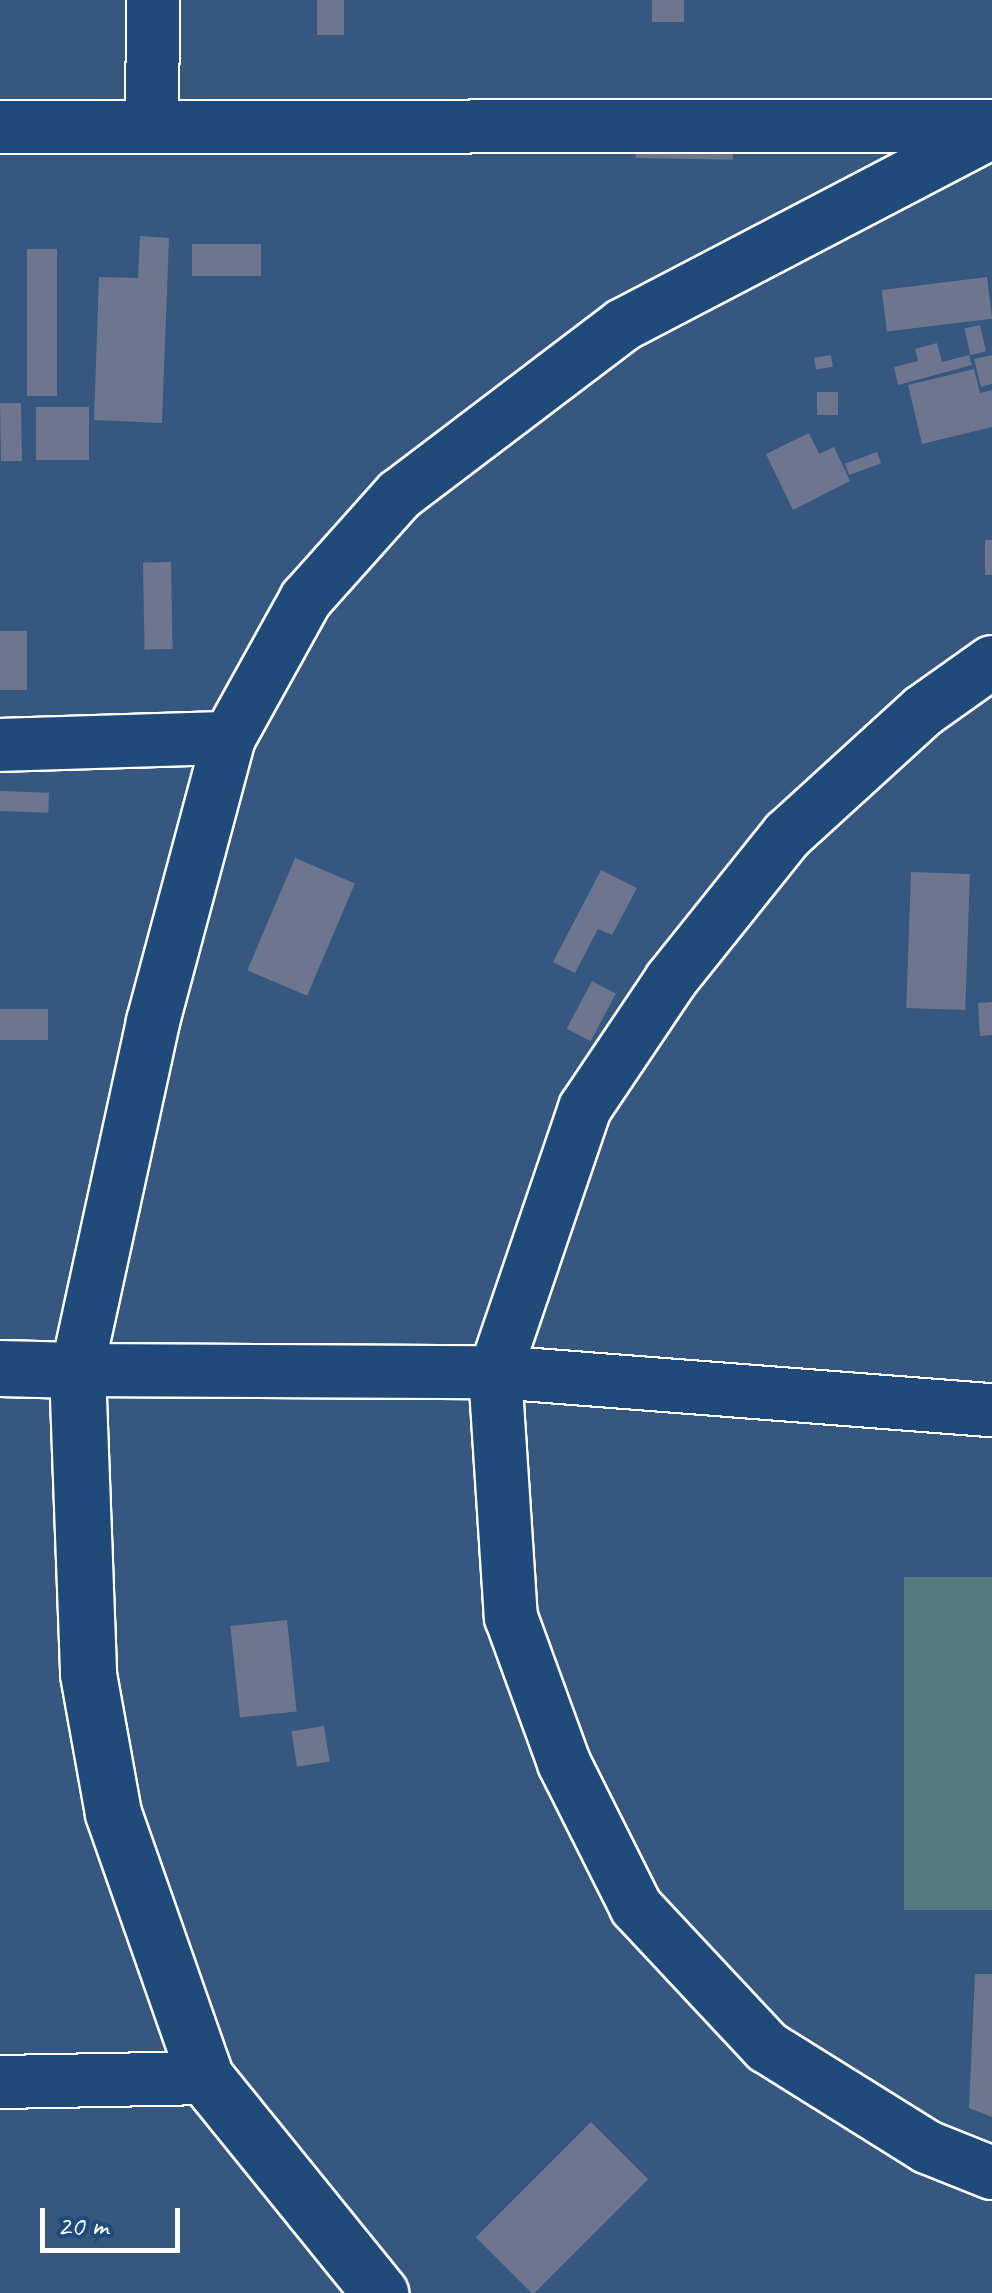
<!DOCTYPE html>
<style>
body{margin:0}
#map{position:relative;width:992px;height:2293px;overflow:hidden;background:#365780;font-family:Caveat,sans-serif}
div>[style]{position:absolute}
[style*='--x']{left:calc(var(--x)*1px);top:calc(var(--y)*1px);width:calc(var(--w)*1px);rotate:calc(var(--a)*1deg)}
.green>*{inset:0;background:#577a7f;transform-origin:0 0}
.building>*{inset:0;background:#6d768e;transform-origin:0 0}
.roads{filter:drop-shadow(2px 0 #fff) drop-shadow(-2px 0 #fff) drop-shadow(0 2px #fff) drop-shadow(0 -2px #fff)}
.minor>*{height:52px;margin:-26px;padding:0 26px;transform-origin:26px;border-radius:26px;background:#1f4a7a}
.tertiary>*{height:55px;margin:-27.5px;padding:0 27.5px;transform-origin:27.5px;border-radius:27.5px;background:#1f4a7a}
span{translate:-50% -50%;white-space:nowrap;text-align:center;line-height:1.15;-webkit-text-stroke:8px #1f4a7a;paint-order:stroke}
.scale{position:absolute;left:40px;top:2208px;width:140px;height:45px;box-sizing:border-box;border:5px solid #fff;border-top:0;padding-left:12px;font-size:30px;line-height:35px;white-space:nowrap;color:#fff;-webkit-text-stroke:8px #1f4a7a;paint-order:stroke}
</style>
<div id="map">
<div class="green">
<div style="left:904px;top:1577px;width:88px;height:333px"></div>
</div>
<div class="building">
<div style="left:317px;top:0;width:27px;height:35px"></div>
<div style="left:652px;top:0;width:32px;height:22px"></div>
<div style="left:636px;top:141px;width:97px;height:17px;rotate:1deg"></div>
<div style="clip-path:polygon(140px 236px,169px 238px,162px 423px,94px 420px,99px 277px,138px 278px)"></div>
<div style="left:261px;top:244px;width:32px;height:69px;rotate:90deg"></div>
<div style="left:27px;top:249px;width:30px;height:147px"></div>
<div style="left:987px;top:277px;width:42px;height:106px;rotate:83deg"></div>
<div style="left:980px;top:325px;width:27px;height:16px;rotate:77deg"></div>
<div style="clip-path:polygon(937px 343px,942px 362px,969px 355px,972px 365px,898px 385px,894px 367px,918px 361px,915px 349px)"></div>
<div style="left:831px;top:355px;width:12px;height:17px;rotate:81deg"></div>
<div style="clip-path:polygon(992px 355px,992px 384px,981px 387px,974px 359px)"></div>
<div style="clip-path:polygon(974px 369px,980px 393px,992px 390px,992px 427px,922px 444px,908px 385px)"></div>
<div style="left:817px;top:392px;width:21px;height:23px"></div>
<div style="left:21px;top:403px;width:58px;height:21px;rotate:89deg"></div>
<div style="left:36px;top:407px;width:53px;height:53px"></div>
<div style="clip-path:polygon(809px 433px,819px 454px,834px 447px,850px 481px,793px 510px,766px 454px)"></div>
<div style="left:877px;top:452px;width:12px;height:34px;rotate:70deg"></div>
<div style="left:985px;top:540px;width:7px;height:35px"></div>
<div style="left:171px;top:562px;width:87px;height:28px;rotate:89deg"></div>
<div style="left:0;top:631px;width:27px;height:59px"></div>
<div style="left:0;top:791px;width:49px;height:20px;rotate:2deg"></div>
<div style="left:295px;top:858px;width:65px;height:122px;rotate:23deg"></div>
<div style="clip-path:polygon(601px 870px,637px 888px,612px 935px,598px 929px,575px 973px,553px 962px)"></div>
<div style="left:911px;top:872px;width:59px;height:136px;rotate:2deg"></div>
<div style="left:592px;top:981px;width:27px;height:54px;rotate:28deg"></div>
<div style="clip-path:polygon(992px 1002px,992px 1035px,980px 1036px,978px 1003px)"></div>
<div style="left:0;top:1009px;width:48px;height:31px"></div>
<div style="left:287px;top:1620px;width:92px;height:57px;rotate:84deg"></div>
<div style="left:324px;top:1726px;width:36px;height:33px;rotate:81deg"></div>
<div style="clip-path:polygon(975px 1974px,992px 1974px,992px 2117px,969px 2108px)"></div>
<div style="left:591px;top:2122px;width:81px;height:163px;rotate:45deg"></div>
</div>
<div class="roads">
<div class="minor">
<div style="--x:152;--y:123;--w:123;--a:-89.5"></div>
<div style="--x:0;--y:127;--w:992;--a:-0.06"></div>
<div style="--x:992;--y:132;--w:416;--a:152.4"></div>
<div style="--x:623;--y:325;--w:281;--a:142.8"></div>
<div style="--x:399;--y:495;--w:140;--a:131.8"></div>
<div style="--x:306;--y:599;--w:159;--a:119"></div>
<div style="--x:229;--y:738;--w:294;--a:105"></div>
<div style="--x:153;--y:1022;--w:356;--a:102.3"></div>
<div style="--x:77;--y:1370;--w:418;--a:0.3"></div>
<div style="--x:495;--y:1372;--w:498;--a:4.4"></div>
<div style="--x:992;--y:662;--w:85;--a:144.6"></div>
<div style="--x:923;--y:711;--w:184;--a:137.6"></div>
<div style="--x:787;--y:835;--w:186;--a:128.7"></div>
<div style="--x:671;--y:980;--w:154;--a:123.9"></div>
<div style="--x:585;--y:1108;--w:279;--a:108.8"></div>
<div style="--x:495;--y:1372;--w:246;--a:86.3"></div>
<div style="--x:511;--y:1617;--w:155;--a:70"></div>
<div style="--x:564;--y:1763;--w:161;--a:63.4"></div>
<div style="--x:636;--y:1907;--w:192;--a:46.9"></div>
<div style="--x:767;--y:2047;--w:189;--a:32"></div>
<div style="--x:927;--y:2147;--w:70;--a:21.8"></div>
<div style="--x:0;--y:745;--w:229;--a:-1.8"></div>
<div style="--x:0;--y:2082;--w:206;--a:-1.1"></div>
</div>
<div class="tertiary">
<div style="--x:0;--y:1368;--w:77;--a:1.5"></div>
<div style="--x:77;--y:1370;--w:304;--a:87.9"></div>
<div style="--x:88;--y:1674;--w:141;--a:79.8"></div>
<div style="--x:113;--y:1813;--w:281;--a:70.7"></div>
<div style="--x:206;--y:2078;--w:277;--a:51"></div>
</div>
</div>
<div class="scale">20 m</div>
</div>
